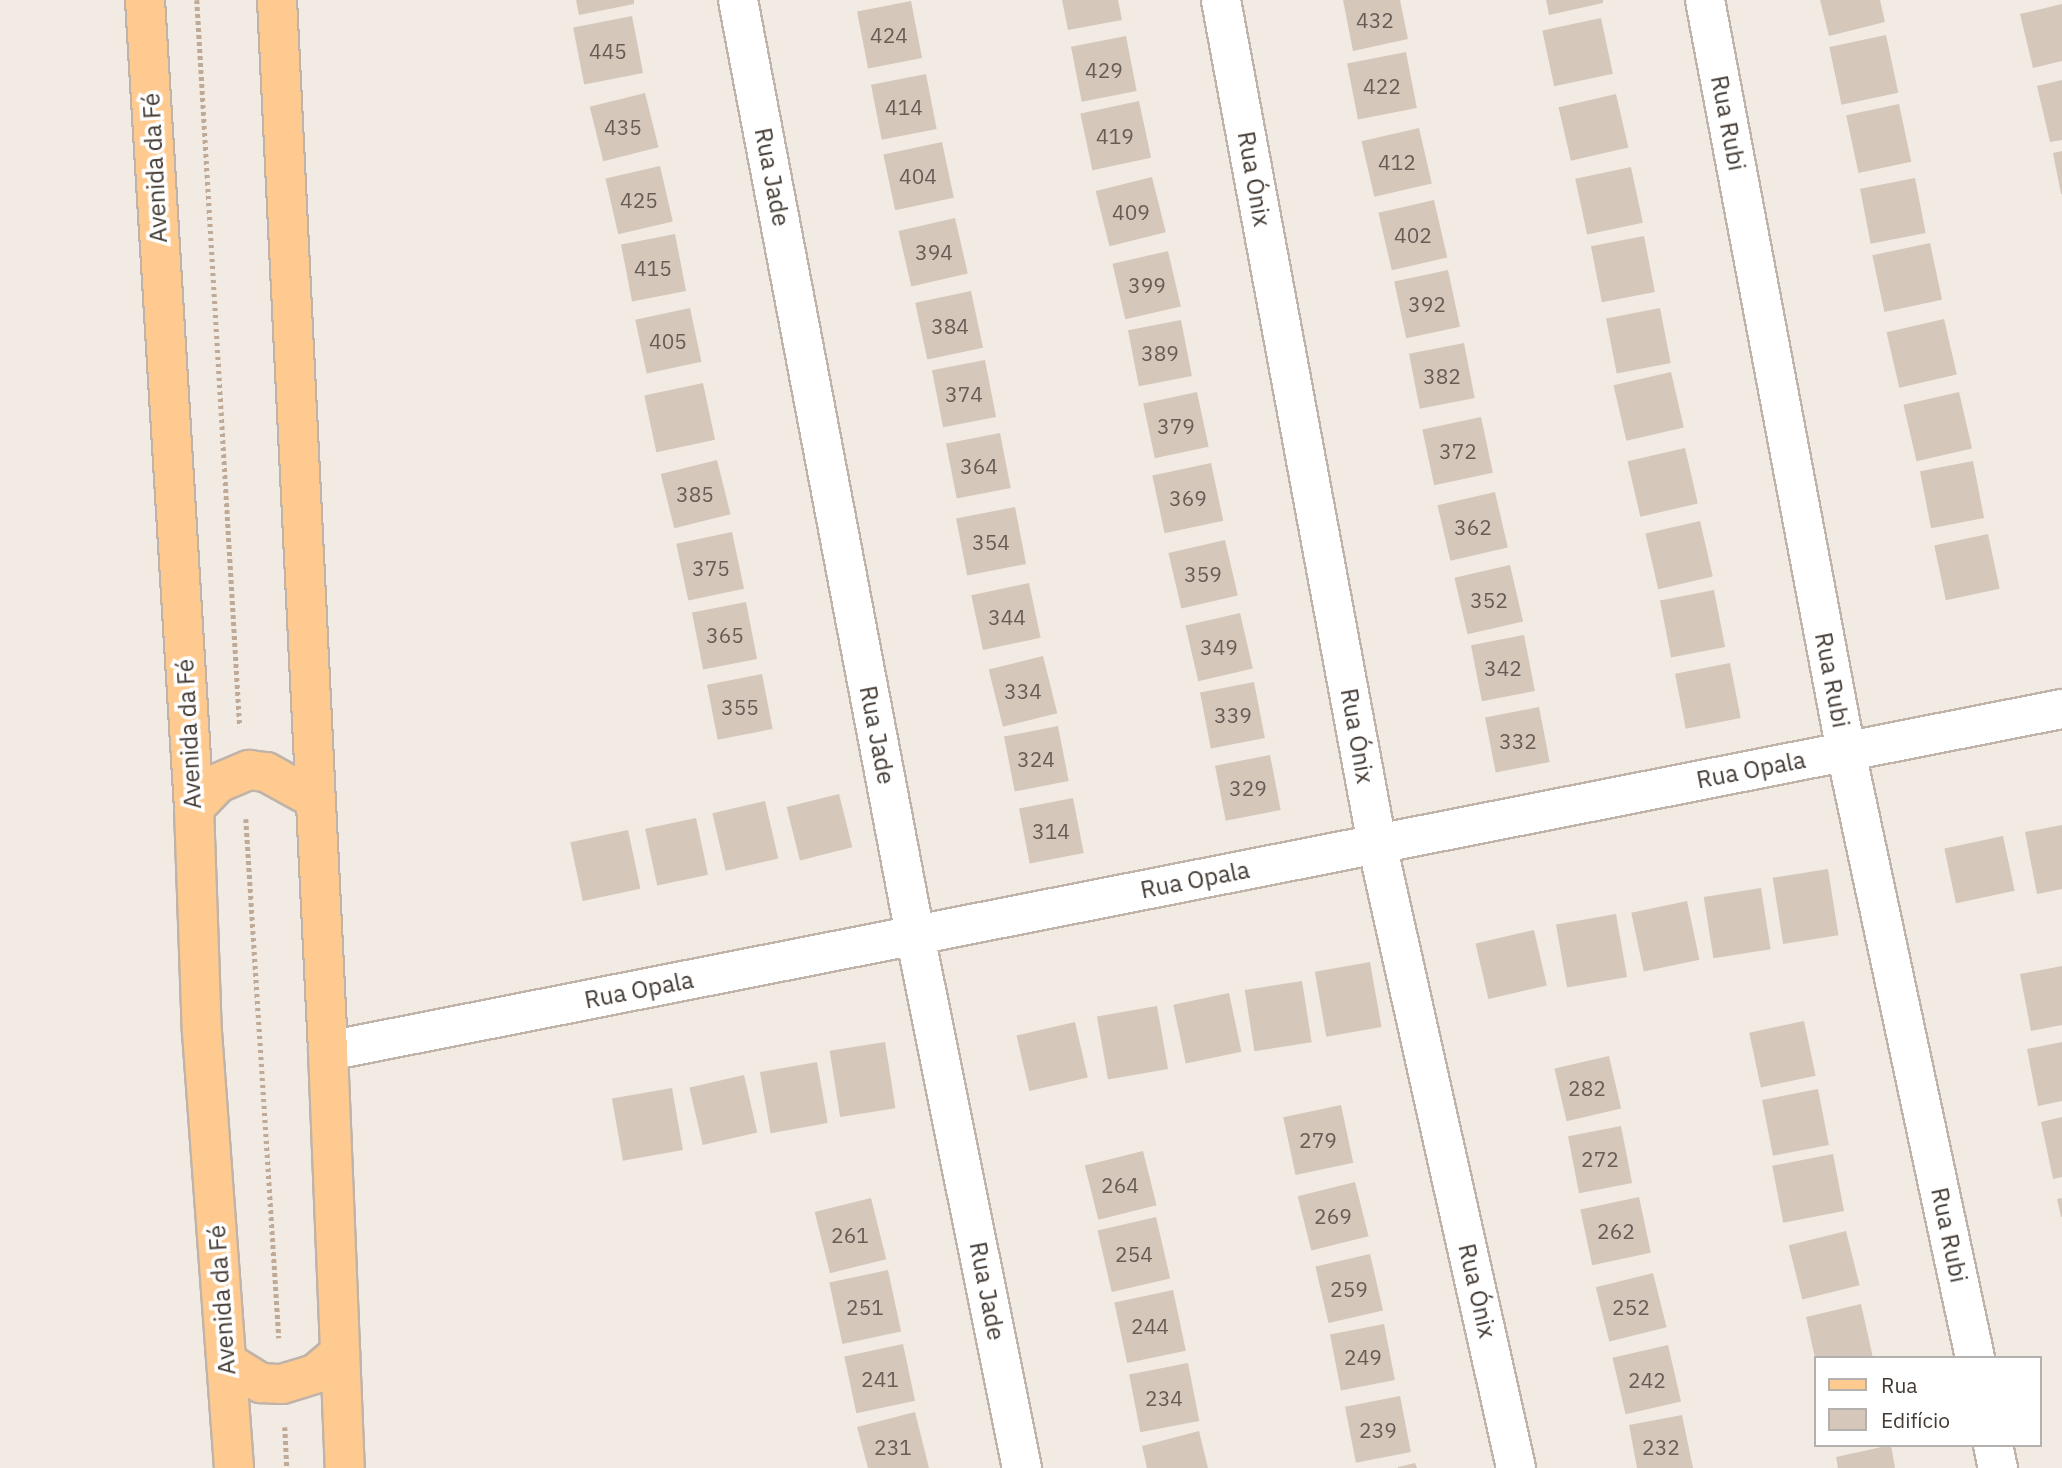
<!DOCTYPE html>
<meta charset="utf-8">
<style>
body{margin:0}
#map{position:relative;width:2062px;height:1468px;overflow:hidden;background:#f2ebe3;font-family:"IBM Plex Sans",sans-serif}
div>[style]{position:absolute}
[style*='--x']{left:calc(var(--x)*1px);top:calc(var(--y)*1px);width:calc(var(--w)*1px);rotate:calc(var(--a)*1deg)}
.building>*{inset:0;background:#d6c7bb;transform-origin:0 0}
.path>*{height:4.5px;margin-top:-2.25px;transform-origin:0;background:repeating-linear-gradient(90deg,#bfa997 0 3.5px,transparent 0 7px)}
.roads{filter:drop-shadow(2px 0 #c0b3a9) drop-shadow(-2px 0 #c0b3a9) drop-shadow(0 2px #c0b3a9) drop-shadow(0 -2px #c0b3a9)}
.minor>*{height:38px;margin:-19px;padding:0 19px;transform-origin:19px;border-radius:19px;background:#fff}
.major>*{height:38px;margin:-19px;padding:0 19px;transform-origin:19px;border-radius:19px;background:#ffca8f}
span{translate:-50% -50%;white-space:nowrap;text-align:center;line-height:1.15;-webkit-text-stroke:7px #fff;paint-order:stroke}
.number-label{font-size:21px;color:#685d55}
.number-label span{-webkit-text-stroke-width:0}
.street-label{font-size:24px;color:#433a33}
.legend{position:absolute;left:1814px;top:1356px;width:228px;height:91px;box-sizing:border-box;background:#fff;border:2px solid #b4b0ad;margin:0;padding:9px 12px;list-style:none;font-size:21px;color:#433a33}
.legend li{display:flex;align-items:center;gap:14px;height:35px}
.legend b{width:35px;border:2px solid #b4b0ad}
</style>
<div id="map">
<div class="building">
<div style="clip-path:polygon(576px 0,634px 0,634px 4px,579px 15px)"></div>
<div style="clip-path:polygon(1062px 0,1118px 0,1122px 20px,1068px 30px)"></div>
<div style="clip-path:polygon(1343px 0,1400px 0,1408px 39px,1353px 51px)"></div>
<div style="clip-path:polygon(1546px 0,1603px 0,1603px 3px,1549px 15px)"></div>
<div style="clip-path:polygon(1820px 0,1880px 0,1885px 22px,1829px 36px)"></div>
<div style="left:911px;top:1px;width:58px;height:55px;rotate:79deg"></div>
<div style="clip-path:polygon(2062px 4px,2062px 61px,2033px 68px,2020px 14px)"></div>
<div style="left:632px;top:16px;width:58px;height:60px;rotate:79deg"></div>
<div style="left:1601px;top:18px;width:57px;height:60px;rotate:78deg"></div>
<div style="left:1886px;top:35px;width:59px;height:58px;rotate:78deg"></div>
<div style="left:1126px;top:36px;width:56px;height:56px;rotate:79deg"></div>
<div style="left:1406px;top:52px;width:57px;height:60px;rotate:79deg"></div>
<div style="left:926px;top:74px;width:56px;height:56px;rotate:79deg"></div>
<div style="clip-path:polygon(2062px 80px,2062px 140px,2050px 142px,2037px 86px)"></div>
<div style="left:645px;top:93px;width:56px;height:57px;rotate:76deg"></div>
<div style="left:1616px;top:94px;width:55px;height:59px;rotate:77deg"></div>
<div style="left:1139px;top:101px;width:58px;height:60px;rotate:78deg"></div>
<div style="left:1899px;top:104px;width:59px;height:54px;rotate:78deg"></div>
<div style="left:1419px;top:128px;width:57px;height:59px;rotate:77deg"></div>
<div style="left:942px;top:142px;width:57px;height:60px;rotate:78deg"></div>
<div style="clip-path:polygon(2062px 151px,2062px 194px,2061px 194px,2053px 153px)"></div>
<div style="left:660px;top:166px;width:57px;height:56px;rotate:77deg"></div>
<div style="left:1631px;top:167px;width:57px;height:57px;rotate:78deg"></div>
<div style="left:1152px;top:177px;width:57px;height:58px;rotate:76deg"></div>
<div style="left:1915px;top:178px;width:56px;height:56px;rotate:79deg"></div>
<div style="left:1434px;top:200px;width:59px;height:57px;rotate:77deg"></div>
<div style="left:955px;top:218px;width:57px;height:58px;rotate:77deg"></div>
<div style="left:675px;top:234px;width:58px;height:55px;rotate:79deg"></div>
<div style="left:1644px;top:236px;width:57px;height:54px;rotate:79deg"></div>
<div style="left:1930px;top:243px;width:58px;height:59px;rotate:78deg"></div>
<div style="left:1168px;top:251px;width:57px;height:57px;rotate:77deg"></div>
<div style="left:1448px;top:270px;width:58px;height:55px;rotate:78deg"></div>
<div style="left:971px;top:291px;width:58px;height:57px;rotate:78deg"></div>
<div style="left:690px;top:308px;width:55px;height:56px;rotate:78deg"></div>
<div style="left:1660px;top:308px;width:56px;height:55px;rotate:79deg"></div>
<div style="left:1944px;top:319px;width:57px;height:59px;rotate:77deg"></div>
<div style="left:1181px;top:320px;width:57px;height:54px;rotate:79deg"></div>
<div style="left:1464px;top:343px;width:56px;height:56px;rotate:79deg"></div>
<div style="left:985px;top:360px;width:58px;height:54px;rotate:79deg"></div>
<div style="left:1671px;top:372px;width:57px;height:59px;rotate:77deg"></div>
<div style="left:703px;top:383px;width:58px;height:60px;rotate:78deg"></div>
<div style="left:1197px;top:392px;width:56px;height:55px;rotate:78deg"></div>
<div style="left:1959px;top:392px;width:58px;height:57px;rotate:77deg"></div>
<div style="left:1481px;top:417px;width:57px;height:60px;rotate:78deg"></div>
<div style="left:1000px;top:433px;width:56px;height:55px;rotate:79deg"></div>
<div style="left:1685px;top:448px;width:57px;height:59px;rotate:77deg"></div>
<div style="left:717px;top:460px;width:56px;height:58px;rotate:76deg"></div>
<div style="left:1973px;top:461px;width:58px;height:54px;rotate:79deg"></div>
<div style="left:1211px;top:463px;width:59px;height:60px;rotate:78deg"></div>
<div style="left:1495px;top:492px;width:57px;height:59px;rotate:77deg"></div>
<div style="left:1015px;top:507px;width:58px;height:60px;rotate:79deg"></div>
<div style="left:1700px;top:521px;width:57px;height:56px;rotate:77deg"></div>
<div style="left:732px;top:532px;width:58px;height:57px;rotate:78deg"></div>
<div style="left:1988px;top:534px;width:56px;height:55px;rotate:78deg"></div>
<div style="left:1225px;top:540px;width:57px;height:58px;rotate:77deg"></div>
<div style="left:1510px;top:565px;width:58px;height:57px;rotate:77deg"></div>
<div style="left:1029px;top:583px;width:56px;height:59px;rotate:78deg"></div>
<div style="left:1714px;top:590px;width:58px;height:55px;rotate:79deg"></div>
<div style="left:746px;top:602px;width:58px;height:55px;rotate:79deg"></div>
<div style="left:1240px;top:613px;width:57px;height:56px;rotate:77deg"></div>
<div style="left:1524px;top:635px;width:57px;height:54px;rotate:79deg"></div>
<div style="left:1043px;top:656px;width:59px;height:56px;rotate:76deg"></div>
<div style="left:1730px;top:663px;width:56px;height:56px;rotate:79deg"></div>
<div style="left:762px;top:674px;width:56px;height:56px;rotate:79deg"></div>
<div style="left:1254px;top:682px;width:57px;height:55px;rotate:79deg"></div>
<div style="left:1539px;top:707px;width:56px;height:55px;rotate:79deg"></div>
<div style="left:1058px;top:726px;width:56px;height:55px;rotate:79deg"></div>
<div style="left:1270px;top:755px;width:56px;height:56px;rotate:79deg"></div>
<div style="left:839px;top:794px;width:55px;height:54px;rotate:76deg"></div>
<div style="left:1073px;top:798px;width:56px;height:55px;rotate:79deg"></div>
<div style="left:765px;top:801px;width:59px;height:54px;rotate:77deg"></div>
<div style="left:696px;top:818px;width:58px;height:52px;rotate:78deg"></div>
<div style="clip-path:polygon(2062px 825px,2062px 889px,2037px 894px,2025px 832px)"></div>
<div style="left:628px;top:830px;width:60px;height:59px;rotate:78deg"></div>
<div style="left:2003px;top:836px;width:56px;height:60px;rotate:78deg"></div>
<div style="left:1828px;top:869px;width:67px;height:56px;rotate:81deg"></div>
<div style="left:1761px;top:888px;width:62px;height:58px;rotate:81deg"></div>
<div style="left:1687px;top:901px;width:60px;height:57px;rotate:78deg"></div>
<div style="left:1616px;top:914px;width:64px;height:61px;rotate:80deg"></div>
<div style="left:1534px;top:930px;width:57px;height:60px;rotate:77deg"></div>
<div style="left:1370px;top:962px;width:66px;height:56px;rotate:80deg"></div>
<div style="clip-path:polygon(2062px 966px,2062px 1025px,2031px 1031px,2020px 974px)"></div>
<div style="left:1302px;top:981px;width:62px;height:58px;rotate:81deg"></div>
<div style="left:1229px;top:993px;width:60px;height:57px;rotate:78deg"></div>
<div style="left:1157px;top:1006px;width:64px;height:61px;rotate:80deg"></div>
<div style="left:1804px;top:1021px;width:56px;height:56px;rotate:78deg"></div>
<div style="left:1075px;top:1022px;width:57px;height:60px;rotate:77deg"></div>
<div style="left:885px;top:1042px;width:67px;height:56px;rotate:81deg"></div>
<div style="clip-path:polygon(2062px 1042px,2062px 1101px,2038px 1106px,2027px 1049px)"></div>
<div style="left:1609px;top:1056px;width:54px;height:56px;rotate:77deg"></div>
<div style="left:817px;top:1062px;width:62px;height:58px;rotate:80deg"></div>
<div style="left:744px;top:1075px;width:59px;height:56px;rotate:77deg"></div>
<div style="left:672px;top:1088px;width:63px;height:61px;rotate:80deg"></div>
<div style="left:1818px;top:1089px;width:57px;height:57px;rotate:79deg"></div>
<div style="left:1341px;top:1105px;width:59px;height:59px;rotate:78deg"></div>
<div style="clip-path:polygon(2062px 1117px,2062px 1177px,2053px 1179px,2041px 1122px)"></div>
<div style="left:1621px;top:1126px;width:58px;height:54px;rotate:79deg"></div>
<div style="left:1143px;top:1151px;width:56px;height:60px;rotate:76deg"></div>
<div style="left:1833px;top:1154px;width:58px;height:62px;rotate:79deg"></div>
<div style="left:1355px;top:1182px;width:56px;height:59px;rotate:76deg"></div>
<div style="left:1639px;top:1197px;width:57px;height:60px;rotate:78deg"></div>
<div style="left:871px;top:1198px;width:63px;height:58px;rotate:76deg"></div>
<div style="clip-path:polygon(2062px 1198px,2062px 1217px,2061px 1217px,2057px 1199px)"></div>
<div style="left:1156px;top:1217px;width:63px;height:60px;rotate:77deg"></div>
<div style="left:1846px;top:1231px;width:56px;height:59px;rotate:76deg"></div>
<div style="left:1370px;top:1254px;width:58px;height:56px;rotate:77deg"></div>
<div style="left:888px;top:1270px;width:63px;height:60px;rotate:78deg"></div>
<div style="left:1653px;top:1273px;width:56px;height:59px;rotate:76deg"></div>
<div style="left:1173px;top:1290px;width:62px;height:60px;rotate:78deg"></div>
<div style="clip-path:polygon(1861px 1304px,1873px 1358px,1815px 1358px,1806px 1317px)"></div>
<div style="left:1384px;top:1324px;width:57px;height:55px;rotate:79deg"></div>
<div style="left:903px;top:1344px;width:58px;height:60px;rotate:78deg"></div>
<div style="left:1668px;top:1345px;width:58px;height:57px;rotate:77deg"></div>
<div style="left:1188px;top:1363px;width:59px;height:60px;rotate:79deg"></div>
<div style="left:1400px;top:1396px;width:57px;height:56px;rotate:79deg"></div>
<div style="clip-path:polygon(915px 1412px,929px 1468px,868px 1468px,857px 1427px)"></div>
<div style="clip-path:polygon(1682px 1415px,1693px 1468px,1637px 1468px,1629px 1425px)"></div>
<div style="clip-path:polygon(1199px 1431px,1208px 1468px,1147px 1468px,1142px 1446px)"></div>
<div style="clip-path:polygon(1891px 1445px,1895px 1468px,1838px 1468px,1836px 1457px)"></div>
<div style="clip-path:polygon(1415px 1463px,1417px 1468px,1398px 1468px,1398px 1467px)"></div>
</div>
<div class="path">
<div style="--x:197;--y:0;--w:728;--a:86.62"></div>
<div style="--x:246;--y:819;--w:520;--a:86.36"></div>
<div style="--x:285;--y:1427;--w:41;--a:87.2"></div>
</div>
<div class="roads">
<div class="minor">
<div style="--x:738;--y:0;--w:952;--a:79.28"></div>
<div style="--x:915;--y:935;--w:544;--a:78.65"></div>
<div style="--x:1221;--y:0;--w:858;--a:79.53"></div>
<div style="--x:1377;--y:844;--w:639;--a:77.44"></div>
<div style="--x:1705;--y:0;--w:765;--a:79.38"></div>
<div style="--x:1846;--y:752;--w:620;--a:77.98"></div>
<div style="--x:328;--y:1051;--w:1767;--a:-11.16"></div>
<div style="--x:1993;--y:1445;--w:24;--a:78"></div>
</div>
<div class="major">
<div style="--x:145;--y:0;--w:809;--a:86.53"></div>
<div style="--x:194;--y:808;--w:224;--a:88"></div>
<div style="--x:202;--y:1032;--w:437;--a:85.8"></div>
<div style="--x:277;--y:0;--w:1052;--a:87.22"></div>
<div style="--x:328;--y:1051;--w:417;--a:87.7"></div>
<div style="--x:194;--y:808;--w:35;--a:-46"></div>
<div style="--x:218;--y:783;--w:34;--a:-23"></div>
<div style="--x:249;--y:770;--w:17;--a:7"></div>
<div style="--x:266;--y:772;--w:56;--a:28.9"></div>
<div style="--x:227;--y:1362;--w:40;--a:32"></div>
<div style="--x:261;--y:1383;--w:21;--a:3"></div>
<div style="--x:282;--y:1384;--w:34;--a:-17"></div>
<div style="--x:315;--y:1374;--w:33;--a:-40"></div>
</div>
</div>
<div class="number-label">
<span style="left:1375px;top:20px">432</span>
<span style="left:889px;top:35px">424</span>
<span style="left:608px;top:51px">445</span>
<span style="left:1104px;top:70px">429</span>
<span style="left:1382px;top:86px">422</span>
<span style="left:904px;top:107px">414</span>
<span style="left:623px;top:127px">435</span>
<span style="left:1115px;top:136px">419</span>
<span style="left:1397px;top:162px">412</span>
<span style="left:918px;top:176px">404</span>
<span style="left:639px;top:200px">425</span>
<span style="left:1131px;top:212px">409</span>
<span style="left:1413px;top:235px">402</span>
<span style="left:934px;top:252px">394</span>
<span style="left:653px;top:268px">415</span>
<span style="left:1147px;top:285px">399</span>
<span style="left:1427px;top:304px">392</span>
<span style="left:950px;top:326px">384</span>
<span style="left:668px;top:341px">405</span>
<span style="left:1160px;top:353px">389</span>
<span style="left:1442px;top:376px">382</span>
<span style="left:964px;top:394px">374</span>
<span style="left:1176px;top:426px">379</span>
<span style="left:1458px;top:451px">372</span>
<span style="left:979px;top:466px">364</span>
<span style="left:695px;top:494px">385</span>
<span style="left:1188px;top:498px">369</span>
<span style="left:1473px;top:527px">362</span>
<span style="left:991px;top:542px">354</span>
<span style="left:711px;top:568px">375</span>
<span style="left:1203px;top:574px">359</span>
<span style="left:1489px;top:600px">352</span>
<span style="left:1007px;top:617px">344</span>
<span style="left:725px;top:635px">365</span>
<span style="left:1219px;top:647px">349</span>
<span style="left:1503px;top:668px">342</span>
<span style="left:1023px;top:691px">334</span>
<span style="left:740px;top:707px">355</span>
<span style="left:1233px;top:715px">339</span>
<span style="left:1518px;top:741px">332</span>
<span style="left:1036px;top:759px">324</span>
<span style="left:1248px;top:788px">329</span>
<span style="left:1051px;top:831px">314</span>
<span style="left:1587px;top:1088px">282</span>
<span style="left:1318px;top:1140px">279</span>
<span style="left:1600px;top:1159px">272</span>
<span style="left:1120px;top:1185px">264</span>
<span style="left:1333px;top:1216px">269</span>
<span style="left:1616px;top:1231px">262</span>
<span style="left:850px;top:1235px">261</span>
<span style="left:1134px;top:1254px">254</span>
<span style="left:1349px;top:1289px">259</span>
<span style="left:865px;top:1307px">251</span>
<span style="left:1631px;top:1307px">252</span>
<span style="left:1150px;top:1326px">244</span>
<span style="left:1363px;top:1357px">249</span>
<span style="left:880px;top:1379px">241</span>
<span style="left:1647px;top:1380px">242</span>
<span style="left:1164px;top:1398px">234</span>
<span style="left:1378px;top:1430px">239</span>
<span style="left:893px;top:1447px">231</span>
<span style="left:1661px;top:1447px">232</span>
</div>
<div class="street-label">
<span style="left:1728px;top:123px;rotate:79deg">Rua Rubi</span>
<span style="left:155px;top:168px;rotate:-93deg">Avenida da Fé</span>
<span style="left:772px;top:177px;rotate:79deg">Rua Jade</span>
<span style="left:1254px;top:179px;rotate:80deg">Rua Ónix</span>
<span style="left:1832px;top:680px;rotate:79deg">Rua Rubi</span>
<span style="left:189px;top:734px;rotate:-93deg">Avenida da Fé</span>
<span style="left:877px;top:735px;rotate:79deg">Rua Jade</span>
<span style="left:1357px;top:736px;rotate:80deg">Rua Ónix</span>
<span style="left:1751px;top:770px;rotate:-11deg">Rua Opala</span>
<span style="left:1195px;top:880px;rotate:-11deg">Rua Opala</span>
<span style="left:639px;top:990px;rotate:-11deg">Rua Opala</span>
<span style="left:1949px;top:1235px;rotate:78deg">Rua Rubi</span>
<span style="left:987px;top:1291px;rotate:79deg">Rua Jade</span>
<span style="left:1477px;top:1291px;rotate:77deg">Rua Ónix</span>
<span style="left:222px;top:1300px;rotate:-94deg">Avenida da Fé</span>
</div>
<ul class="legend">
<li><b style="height:9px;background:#ffca8f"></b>Rua</li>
<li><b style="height:19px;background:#d6c7bb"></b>Edifício</li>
</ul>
</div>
